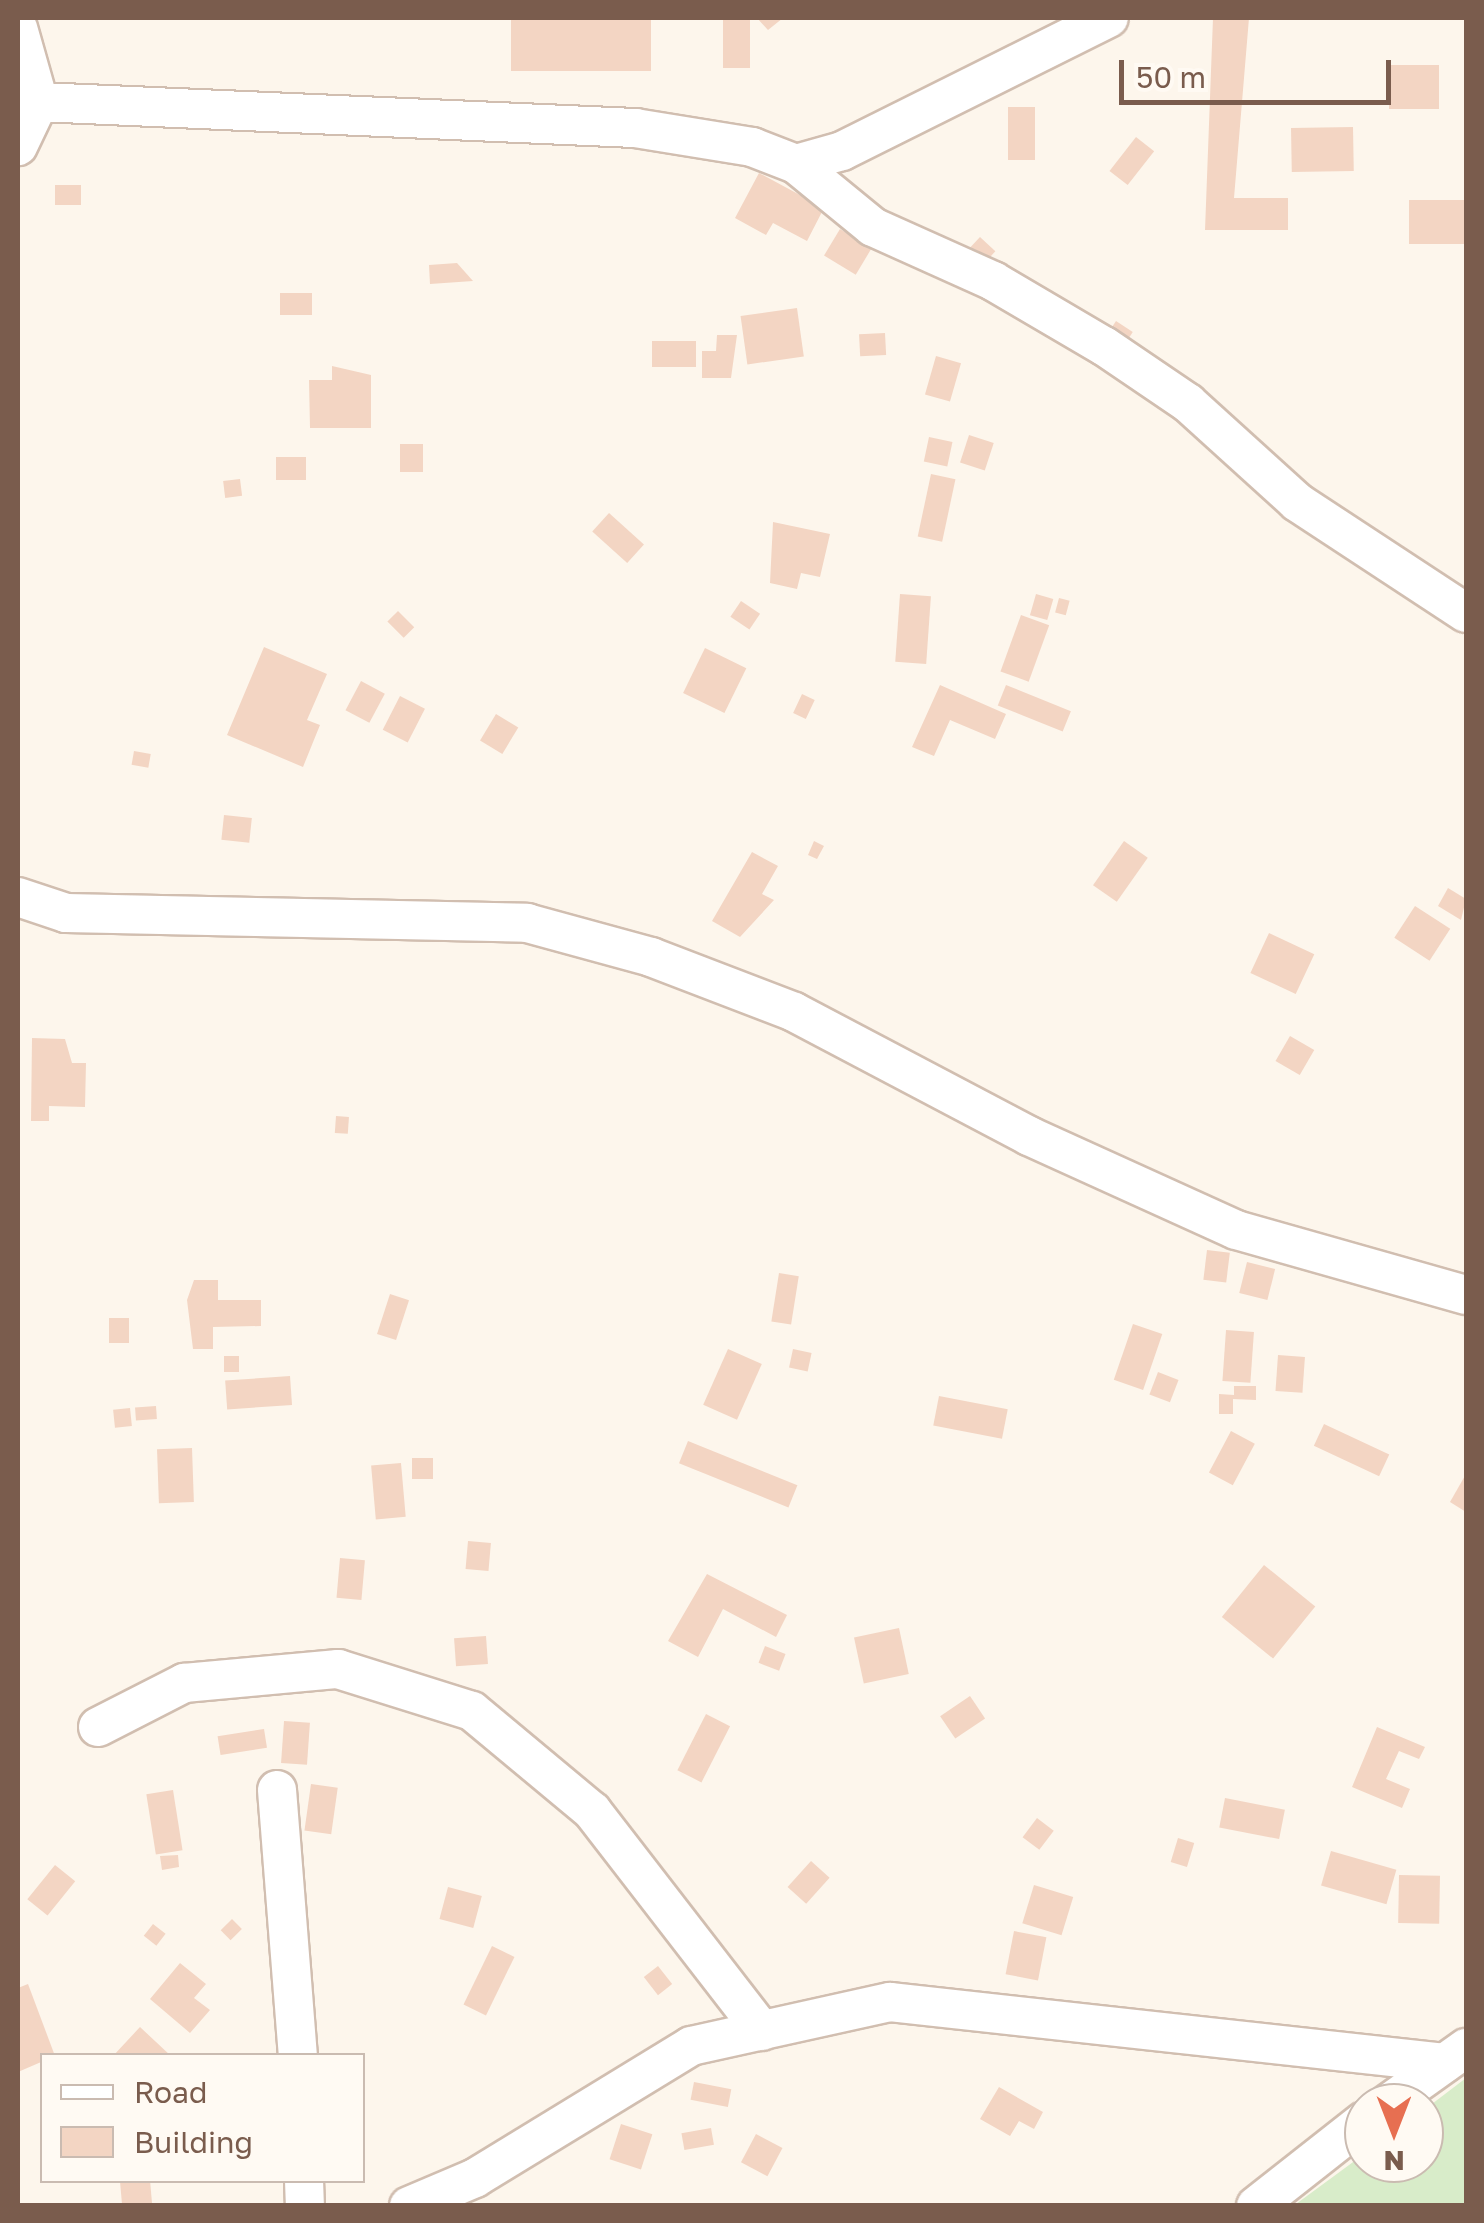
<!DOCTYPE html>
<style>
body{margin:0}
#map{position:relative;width:1484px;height:2223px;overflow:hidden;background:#fdf6ec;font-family:"Golos Text",sans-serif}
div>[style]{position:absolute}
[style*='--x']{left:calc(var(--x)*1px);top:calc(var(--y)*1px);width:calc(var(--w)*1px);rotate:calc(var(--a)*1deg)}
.green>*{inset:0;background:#d8ecc9}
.building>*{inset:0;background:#f3d5c3;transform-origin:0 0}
.roads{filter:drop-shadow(2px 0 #d1beb0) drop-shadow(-2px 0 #d1beb0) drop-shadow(0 2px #d1beb0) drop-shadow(0 -2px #d1beb0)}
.street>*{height:38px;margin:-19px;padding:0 19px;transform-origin:19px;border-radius:19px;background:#fff}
span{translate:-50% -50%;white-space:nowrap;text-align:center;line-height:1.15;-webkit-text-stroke:8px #fffaf3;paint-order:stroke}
.frame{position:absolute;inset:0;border:20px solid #7a5c4d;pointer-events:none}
.legend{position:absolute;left:40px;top:2053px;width:325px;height:130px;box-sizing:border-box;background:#fffaf3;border:2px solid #cabbb1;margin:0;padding:12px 18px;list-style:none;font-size:30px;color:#7a5c4d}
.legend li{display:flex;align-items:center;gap:20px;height:50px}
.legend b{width:50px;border:2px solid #cabbb1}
.north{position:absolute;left:1344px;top:2083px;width:100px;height:100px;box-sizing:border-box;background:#fffaf3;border:2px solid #cabbb1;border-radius:50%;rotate:180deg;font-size:28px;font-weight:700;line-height:40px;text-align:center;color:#7a5c4d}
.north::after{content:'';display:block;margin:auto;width:35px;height:45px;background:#e76f51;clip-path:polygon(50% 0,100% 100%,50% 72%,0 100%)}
.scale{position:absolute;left:1119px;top:60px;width:272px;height:45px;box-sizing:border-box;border:5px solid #7a5c4d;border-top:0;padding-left:12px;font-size:30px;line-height:35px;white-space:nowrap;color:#7a5c4d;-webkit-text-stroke:8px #fffaf3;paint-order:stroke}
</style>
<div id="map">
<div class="green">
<div style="clip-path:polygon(1466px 2078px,1466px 2205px,1296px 2204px,1364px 2154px,1364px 2163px,1424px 2163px,1424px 2110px)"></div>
</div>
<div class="building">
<div style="left:511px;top:18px;width:140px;height:53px"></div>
<div style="left:723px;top:18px;width:27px;height:50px"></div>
<div style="clip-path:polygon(757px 18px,783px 18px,768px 30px)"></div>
<div style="clip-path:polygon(1213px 18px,1249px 18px,1234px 198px,1288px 198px,1288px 230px,1205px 230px)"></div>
<div style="left:1439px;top:65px;width:44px;height:50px;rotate:90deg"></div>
<div style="left:1008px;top:107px;width:27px;height:53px"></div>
<div style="left:1353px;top:127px;width:44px;height:62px;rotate:89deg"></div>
<div style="left:1136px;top:137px;width:23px;height:43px;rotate:38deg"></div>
<div style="clip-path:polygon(759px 173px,824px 208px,807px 241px,773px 223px,766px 235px,735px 218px)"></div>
<div style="left:55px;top:185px;width:26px;height:20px"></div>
<div style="left:1409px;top:200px;width:57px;height:44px"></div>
<div style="left:840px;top:229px;width:37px;height:31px;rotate:31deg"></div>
<div style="left:980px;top:237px;width:21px;height:23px;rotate:43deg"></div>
<div style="clip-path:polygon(457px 263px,473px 281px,430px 284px,429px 265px)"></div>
<div style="left:280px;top:293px;width:32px;height:22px"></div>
<div style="left:797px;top:308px;width:49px;height:57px;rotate:82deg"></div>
<div style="left:1116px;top:321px;width:20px;height:17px;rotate:33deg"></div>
<div style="left:885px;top:333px;width:22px;height:26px;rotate:87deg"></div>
<div style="clip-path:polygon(717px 335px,737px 335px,731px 378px,702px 378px,702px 351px,716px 351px)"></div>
<div style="left:652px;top:341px;width:44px;height:26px"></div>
<div style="left:936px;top:356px;width:26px;height:40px;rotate:16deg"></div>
<div style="clip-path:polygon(332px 366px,371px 375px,371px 428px,310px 428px,309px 380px,332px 380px)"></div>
<div style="left:969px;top:435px;width:26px;height:29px;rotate:18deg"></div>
<div style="left:929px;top:437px;width:24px;height:25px;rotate:12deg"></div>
<div style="left:400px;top:444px;width:23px;height:28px"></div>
<div style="left:276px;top:457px;width:30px;height:23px"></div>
<div style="left:931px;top:474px;width:25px;height:64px;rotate:12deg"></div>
<div style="left:240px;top:479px;width:17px;height:17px;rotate:83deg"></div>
<div style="left:609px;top:513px;width:47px;height:25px;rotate:42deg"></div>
<div style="clip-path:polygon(773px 522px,830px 534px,820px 577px,801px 573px,797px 589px,770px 583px)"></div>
<div style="left:900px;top:594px;width:31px;height:68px;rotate:4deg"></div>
<div style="left:1036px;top:594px;width:18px;height:22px;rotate:16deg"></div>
<div style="left:1059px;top:598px;width:11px;height:15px;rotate:15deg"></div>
<div style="left:741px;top:601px;width:23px;height:19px;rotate:34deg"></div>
<div style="left:398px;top:611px;width:23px;height:15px;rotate:45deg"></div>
<div style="left:1021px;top:615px;width:30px;height:60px;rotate:20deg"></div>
<div style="clip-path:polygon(264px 647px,327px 674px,307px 720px,320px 725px,303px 767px,227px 735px)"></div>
<div style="left:705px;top:648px;width:46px;height:50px;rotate:26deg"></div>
<div style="left:361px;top:681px;width:27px;height:33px;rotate:28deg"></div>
<div style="clip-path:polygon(940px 685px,1006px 714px,995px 739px,950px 720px,934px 756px,912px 747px)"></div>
<div style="left:1006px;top:685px;width:70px;height:22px;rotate:22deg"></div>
<div style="left:802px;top:694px;width:14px;height:21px;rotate:25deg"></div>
<div style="left:400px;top:696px;width:28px;height:38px;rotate:27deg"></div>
<div style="left:496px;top:714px;width:26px;height:31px;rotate:31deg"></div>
<div style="left:134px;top:751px;width:17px;height:14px;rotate:10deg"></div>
<div style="left:224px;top:815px;width:28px;height:25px;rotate:6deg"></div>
<div style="clip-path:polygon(814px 841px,824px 846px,817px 859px,808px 855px)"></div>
<div style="left:1124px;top:841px;width:29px;height:54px;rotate:35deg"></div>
<div style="clip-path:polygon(752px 852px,778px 866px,762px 894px,774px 900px,740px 937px,712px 921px)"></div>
<div style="clip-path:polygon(1448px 888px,1466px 899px,1461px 920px,1438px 906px)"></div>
<div style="left:1415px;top:906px;width:42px;height:38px;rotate:33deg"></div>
<div style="left:1269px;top:933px;width:50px;height:44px;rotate:25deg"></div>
<div style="left:1290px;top:1036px;width:28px;height:29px;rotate:30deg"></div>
<div style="clip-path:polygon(32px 1038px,65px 1039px,72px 1063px,86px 1063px,85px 1107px,49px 1106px,49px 1121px,31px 1121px)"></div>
<div style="left:336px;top:1116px;width:13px;height:17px;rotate:4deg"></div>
<div style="left:1207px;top:1250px;width:23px;height:30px;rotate:7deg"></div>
<div style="left:1247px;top:1262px;width:29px;height:32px;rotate:14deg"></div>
<div style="left:779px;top:1273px;width:20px;height:49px;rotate:9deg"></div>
<div style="clip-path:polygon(194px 1280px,218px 1280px,218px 1300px,261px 1300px,261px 1326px,213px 1327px,213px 1349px,193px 1349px,187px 1300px)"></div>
<div style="left:390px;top:1294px;width:20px;height:42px;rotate:18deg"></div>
<div style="left:109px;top:1318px;width:20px;height:25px"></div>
<div style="left:1133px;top:1324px;width:31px;height:59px;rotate:19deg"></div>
<div style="left:1226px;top:1330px;width:28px;height:51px;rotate:4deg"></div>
<div style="left:728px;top:1349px;width:37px;height:61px;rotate:24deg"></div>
<div style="left:793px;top:1349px;width:19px;height:19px;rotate:12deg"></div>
<div style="left:1278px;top:1355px;width:27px;height:36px;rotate:4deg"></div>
<div style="left:224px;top:1356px;width:15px;height:16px"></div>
<div style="left:1158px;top:1372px;width:22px;height:24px;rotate:21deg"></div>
<div style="left:290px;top:1376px;width:29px;height:65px;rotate:86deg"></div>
<div style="clip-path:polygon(1234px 1386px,1256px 1386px,1256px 1400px,1233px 1399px,1233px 1414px,1219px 1414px,1219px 1394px,1234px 1395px)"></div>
<div style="left:939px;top:1396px;width:70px;height:30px;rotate:11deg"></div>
<div style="left:156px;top:1406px;width:13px;height:21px;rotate:86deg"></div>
<div style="left:130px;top:1408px;width:18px;height:17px;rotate:84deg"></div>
<div style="left:1324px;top:1424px;width:72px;height:24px;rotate:25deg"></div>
<div style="left:1231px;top:1431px;width:27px;height:47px;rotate:28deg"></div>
<div style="left:688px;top:1441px;width:118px;height:24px;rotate:22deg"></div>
<div style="left:192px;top:1448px;width:54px;height:35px;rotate:88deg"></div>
<div style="left:412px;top:1458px;width:21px;height:21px"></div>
<div style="left:401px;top:1463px;width:54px;height:30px;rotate:85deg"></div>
<div style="clip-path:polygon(1466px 1474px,1466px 1512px,1450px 1502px)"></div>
<div style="left:468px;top:1541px;width:23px;height:28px;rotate:5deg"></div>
<div style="left:340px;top:1558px;width:25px;height:40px;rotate:5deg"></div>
<div style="left:1264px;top:1565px;width:66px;height:67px;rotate:39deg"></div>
<div style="clip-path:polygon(707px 1574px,787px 1615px,776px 1637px,723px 1609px,698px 1657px,668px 1641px)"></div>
<div style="left:899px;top:1628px;width:47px;height:46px;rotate:78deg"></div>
<div style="left:486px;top:1636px;width:28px;height:32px;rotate:86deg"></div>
<div style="left:765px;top:1646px;width:22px;height:18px;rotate:21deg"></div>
<div style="left:970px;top:1696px;width:27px;height:36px;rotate:56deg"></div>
<div style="left:706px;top:1714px;width:27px;height:63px;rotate:27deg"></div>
<div style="left:284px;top:1721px;width:26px;height:42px;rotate:4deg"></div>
<div style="clip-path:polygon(1377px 1727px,1425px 1747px,1419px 1759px,1399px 1751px,1386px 1779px,1410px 1789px,1402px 1808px,1352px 1787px)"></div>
<div style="left:264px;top:1729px;width:19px;height:47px;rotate:81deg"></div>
<div style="left:311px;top:1784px;width:27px;height:47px;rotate:8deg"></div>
<div style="left:173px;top:1790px;width:61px;height:27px;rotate:81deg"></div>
<div style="left:1225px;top:1798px;width:61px;height:30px;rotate:11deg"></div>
<div style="left:1037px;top:1818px;width:21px;height:24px;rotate:37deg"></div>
<div style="left:1178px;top:1838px;width:17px;height:25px;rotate:17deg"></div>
<div style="left:1331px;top:1851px;width:68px;height:36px;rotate:16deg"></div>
<div style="clip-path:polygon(178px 1855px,179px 1867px,162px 1870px,160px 1856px)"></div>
<div style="left:811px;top:1861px;width:25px;height:35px;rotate:42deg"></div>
<div style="left:55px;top:1865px;width:26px;height:44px;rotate:39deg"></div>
<div style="left:1399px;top:1875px;width:41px;height:48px;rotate:1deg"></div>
<div style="left:1034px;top:1885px;width:41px;height:40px;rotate:17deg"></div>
<div style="left:448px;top:1887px;width:35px;height:33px;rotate:15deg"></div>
<div style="left:232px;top:1919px;width:14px;height:16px;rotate:45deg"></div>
<div style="left:153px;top:1924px;width:16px;height:15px;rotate:38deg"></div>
<div style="left:1014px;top:1931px;width:33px;height:44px;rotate:11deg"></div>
<div style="left:492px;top:1946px;width:25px;height:65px;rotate:26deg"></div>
<div style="clip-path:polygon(180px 1963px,206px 1984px,194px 1998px,210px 2010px,190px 2033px,150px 1999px)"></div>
<div style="left:658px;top:1966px;width:23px;height:18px;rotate:52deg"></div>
<div style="clip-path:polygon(28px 1984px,55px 2056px,18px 2072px,18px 1988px)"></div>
<div style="clip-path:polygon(140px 2027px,171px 2056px,113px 2056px)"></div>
<div style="left:694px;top:2082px;width:38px;height:18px;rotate:11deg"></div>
<div style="clip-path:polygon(999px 2087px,1043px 2112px,1034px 2129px,1019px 2121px,1010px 2136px,980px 2119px)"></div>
<div style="left:621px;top:2124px;width:33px;height:37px;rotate:18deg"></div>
<div style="left:711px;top:2128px;width:17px;height:30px;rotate:80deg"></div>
<div style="left:756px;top:2134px;width:30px;height:32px;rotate:28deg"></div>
<div style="left:150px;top:2180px;width:24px;height:30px;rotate:85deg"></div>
</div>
<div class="roads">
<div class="street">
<div style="--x:18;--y:28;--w:77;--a:74.2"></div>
<div style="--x:39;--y:102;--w:49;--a:115.5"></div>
<div style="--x:39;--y:102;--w:597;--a:2.5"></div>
<div style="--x:635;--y:128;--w:119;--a:9.2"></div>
<div style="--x:752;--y:147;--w:47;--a:21.1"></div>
<div style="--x:796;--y:164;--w:99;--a:39.3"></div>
<div style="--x:873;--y:227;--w:132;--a:24.2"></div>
<div style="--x:993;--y:281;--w:129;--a:30.4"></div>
<div style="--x:1104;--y:346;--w:102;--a:34.2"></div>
<div style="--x:1188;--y:403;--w:147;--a:42.2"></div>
<div style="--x:1297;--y:502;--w:202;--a:33.3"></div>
<div style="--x:796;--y:164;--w:48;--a:-15.8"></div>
<div style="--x:842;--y:151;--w:298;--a:-26.5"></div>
<div style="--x:18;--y:897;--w:51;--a:18.4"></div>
<div style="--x:66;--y:913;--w:461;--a:1.2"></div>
<div style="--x:527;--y:923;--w:129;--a:15.3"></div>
<div style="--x:651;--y:957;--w:153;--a:21"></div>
<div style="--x:794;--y:1012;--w:266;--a:27.8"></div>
<div style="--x:1029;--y:1136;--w:227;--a:24.4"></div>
<div style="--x:1236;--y:1230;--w:239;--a:15.8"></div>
<div style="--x:98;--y:1727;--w:97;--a:-27.1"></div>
<div style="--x:184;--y:1683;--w:155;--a:-5.2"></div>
<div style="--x:338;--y:1669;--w:140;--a:17.4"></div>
<div style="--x:472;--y:1711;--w:156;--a:39.8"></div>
<div style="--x:592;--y:1811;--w:278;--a:52.3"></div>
<div style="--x:277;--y:1790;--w:267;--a:85.5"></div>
<div style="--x:1389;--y:2103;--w:95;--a:-35.5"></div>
<div style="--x:304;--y:2180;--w:26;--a:88"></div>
<div style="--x:409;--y:2206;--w:72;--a:-23"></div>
<div style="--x:475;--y:2178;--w:253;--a:-31.4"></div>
<div style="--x:691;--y:2046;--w:204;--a:-12.5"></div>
<div style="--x:890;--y:2002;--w:558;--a:6.27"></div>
<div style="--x:1256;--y:2206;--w:137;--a:-38.2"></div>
</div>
</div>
<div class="frame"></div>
<ul class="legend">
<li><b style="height:12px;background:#fff"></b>Road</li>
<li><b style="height:28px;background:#f3d5c3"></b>Building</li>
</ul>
<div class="north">N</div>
<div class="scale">50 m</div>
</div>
